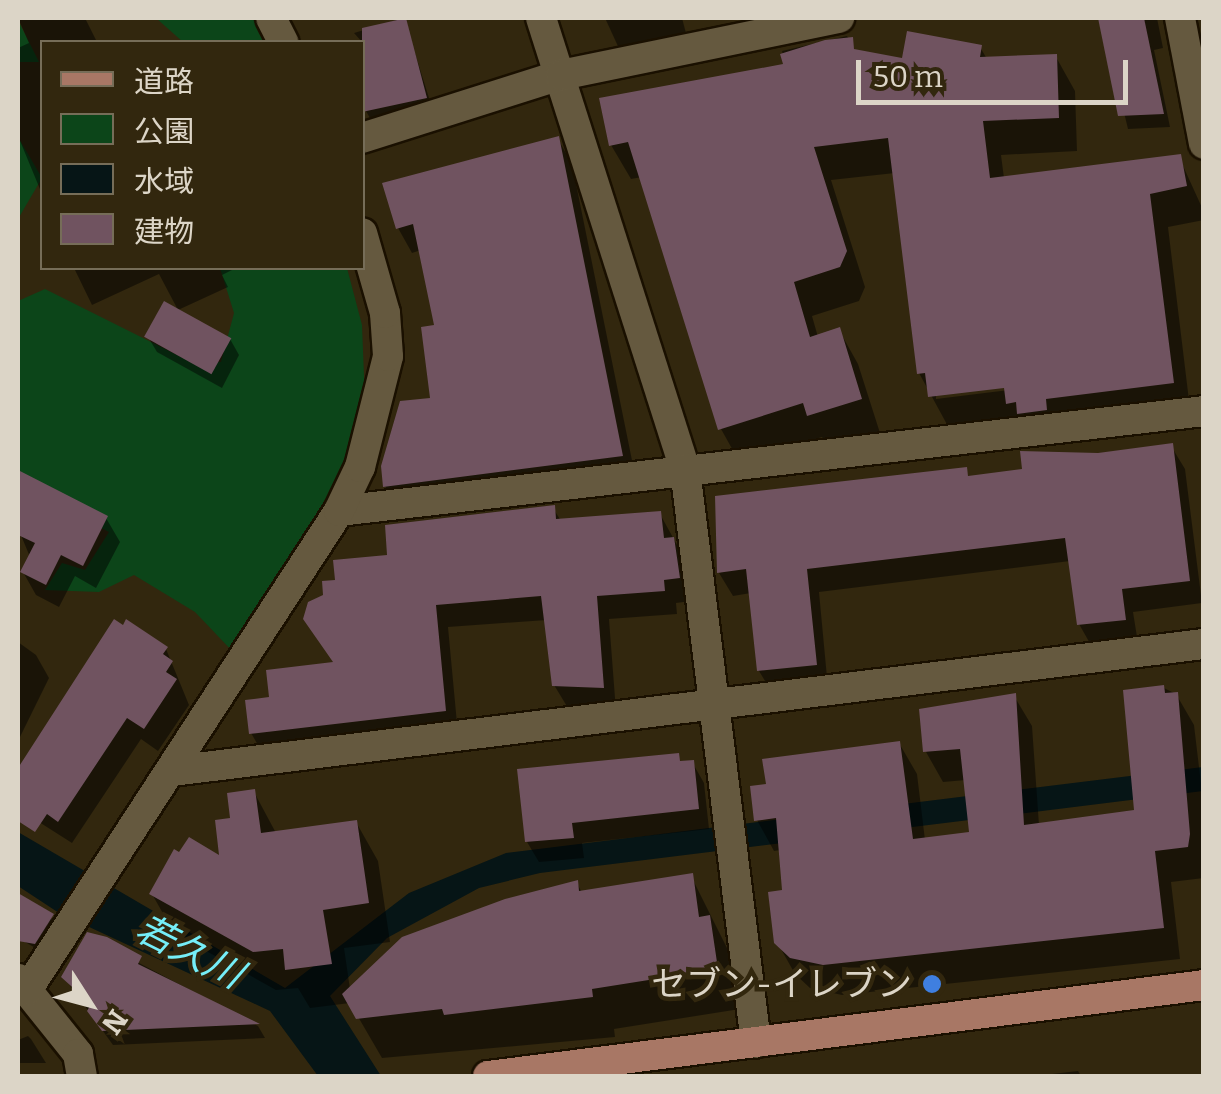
<!DOCTYPE html>
<meta charset="utf-8">
<style>
body{margin:0}
#map{position:relative;width:1221px;height:1094px;overflow:hidden;background:#32270e;font-family:Bitter,"Noto Sans JP",serif}
div>[style]{position:absolute}
[style*='--x']{left:calc(var(--x)*1px);top:calc(var(--y)*1px);width:calc(var(--w)*1px);rotate:calc(var(--a)*1deg)}
.green>*{inset:0;background:#0c4519}
.water>*{inset:0;background:#061516}
.shadow>*{inset:0;background:#0007}
.building>*{inset:0;background:#705360;transform-origin:0 0}
.roads{filter:drop-shadow(2px 0 #1a1000) drop-shadow(-2px 0 #1a1000) drop-shadow(0 2px #1a1000) drop-shadow(0 -2px #1a1000)}
.street>*{height:30px;margin:-15px;padding:0 15px;transform-origin:15px;border-radius:15px;background:#65593f}
.primary>*{height:30px;margin:-15px;padding:0 15px;transform-origin:15px;border-radius:15px;background:#a87765}
.dots>*{width:28px;height:28px;translate:-50% -50%;box-sizing:border-box;border:5px solid #32270e;border-radius:50%}
span{translate:-50% -50%;white-space:nowrap;text-align:center;line-height:1.15;-webkit-text-stroke:9px #32270e;paint-order:stroke}
.poi-label{font-size:35px;color:#dcd5c7}
.right{translate:-100% -50%;text-align:right}
.water-label{font-size:38px;color:#75eef8;font-style:italic}
.frame{position:absolute;inset:0;border:20px solid #dcd5c7;pointer-events:none}
.legend{position:absolute;left:40px;top:40px;width:325px;height:230px;box-sizing:border-box;background:#32270e;border:2px solid #766d58;margin:0;padding:12px 18px;list-style:none;font-size:30px;color:#dcd5c7}
.legend li{display:flex;align-items:center;gap:20px;height:50px}
.legend b{width:50px;border:2px solid #766d58}
.north{position:absolute;left:40px;top:954px;width:100px;height:100px;-webkit-text-stroke:8px #32270e;paint-order:stroke;rotate:126deg;font-size:28px;font-weight:700;line-height:40px;text-align:center;color:#dcd5c7}
.north::after{content:'';display:block;margin:auto;width:35px;height:45px;background:#dcd5c7;clip-path:polygon(50% 0,100% 100%,50% 72%,0 100%)}
.scale{position:absolute;left:856px;top:60px;width:272px;height:45px;box-sizing:border-box;border:5px solid #dcd5c7;border-top:0;padding-left:12px;font-size:30px;line-height:35px;white-space:nowrap;color:#dcd5c7;-webkit-text-stroke:8px #32270e;paint-order:stroke}
</style>
<div id="map">
<div class="green">
<div style="clip-path:polygon(156px 18px,255px 18px,266px 42px,183px 42px)"></div>
<div style="clip-path:polygon(18px 20px,39px 62px,18px 62px)"></div>
<div style="clip-path:polygon(18px 137px,42px 178px,18px 219px)"></div>
<div style="clip-path:polygon(220px 268px,347px 268px,362px 325px,365px 401px,332px 505px,235px 654px,195px 612px,134px 575px,99px 592px,45px 590px,62px 563px,85px 570px,109px 532px,36px 494px,18px 531px,18px 301px,45px 289px,191px 362px,221px 362px,234px 313px)"></div>
</div>
<div class="water">
<div style="clip-path:polygon(1203px 767px,1203px 791px,540px 873px,479px 888px,387px 938px,330px 996px,381px 1076px,318px 1076px,270px 1011px,59px 913px,18px 886px,18px 832px,285px 988px,409px 893px,506px 853px)"></div>
</div>
<div class="shadow">
<div style="clip-path:polygon(18px 18px,85px 18px,97px 42px,42px 42px,42px 194px,18px 136px,18px 48px,29px 43px)"></div>
<div style="clip-path:polygon(404px 18px,434px 114px,375px 127px,366px 111px,362px 42px,354px 33px)"></div>
<div style="clip-path:polygon(605px 18px,682px 18px,687px 37px,622px 55px)"></div>
<div style="clip-path:polygon(1101px 18px,1157px 18px,1163px 48px,1154px 50px,1170px 127px,1128px 129px)"></div>
<div style="clip-path:polygon(evenodd,847px 36px,856px 52px,904px 61px,980px 47px,987px 59px,1056px 57px,1075px 91px,1077px 151px,1001px 155px,1004px 178px,1179px 157px,1204px 212px,1204px 220px,1168px 227px,1191px 417px,1064px 432px,1065px 444px,1039px 447px,1032px 436px,950px 430px,919px 373px,895px 173px,831px 180px,865px 287px,859px 301px,812px 316px,818px 337px,839px 330px,858px 364px,880px 433px,829px 449px,822px 437px,740px 463px,721px 429px,642px 177px,631px 179px,611px 145px,786px 66px,782px 51px,847px 36px,1016px 384px,1017px 389px,936px 399px,936px 394px,1016px 384px)"></div>
<div style="clip-path:polygon(558px 139px,572px 164px,636px 480px,400px 511px,385px 486px,432px 400px,437px 327px,421px 250px,412px 253px,398px 228px)"></div>
<div style="clip-path:polygon(74px 268px,233px 268px,234px 269px,222px 275px,228px 287px,178px 310px,159px 274px,92px 305px)"></div>
<div style="clip-path:polygon(148px 337px,230px 339px,239px 355px,222px 388px,157px 352px)"></div>
<div style="clip-path:polygon(1171px 446px,1185px 469px,1202px 603px,1133px 612px,1138px 643px,1092px 647px,1079px 624px,1070px 561px,819px 592px,828px 688px,773px 694px,759px 671px,751px 593px,733px 596px,719px 573px,965px 470px,970px 479px)"></div>
<div style="clip-path:polygon(40px 484px,106px 518px,120px 542px,96px 588px,75px 576px,59px 607px,36px 595px,23px 572px,30px 557px,18px 528px)"></div>
<div style="clip-path:polygon(553px 508px,561px 521px,660px 514px,687px 563px,691px 601px,676px 603px,677px 614px,609px 619px,616px 711px,568px 708px,554px 685px,547px 620px,448px 627px,458px 734px,265px 757px,251px 733px,272px 699px,335px 664px,306px 619px,338px 582px,389px 557px)"></div>
<div style="clip-path:polygon(18px 642px,36px 655px,49px 678px,18px 741px)"></div>
<div style="clip-path:polygon(166px 649px,189px 705px,158px 751px,141px 739px,72px 843px,28px 815px,18px 788px,48px 741px)"></div>
<div style="clip-path:polygon(1162px 687px,1176px 694px,1194px 725px,1204px 809px,1204px 878px,1171px 882px,1180px 959px,842px 995px,810px 988px,795px 974px,777px 942px,785px 893px,781px 850px,774px 851px,757px 820px,899px 743px,917px 774px,925px 840px,972px 834px,966px 780px,943px 782px,926px 752px,1014px 696px,1032px 726px,1039px 825px,1137px 812px)"></div>
<div style="clip-path:polygon(677px 756px,682px 764px,692px 762px,704px 783px,709px 829px,582px 843px,584px 858px,539px 862px,527px 842px)"></div>
<div style="clip-path:polygon(254px 792px,276px 833px,356px 822px,378px 861px,390px 942px,344px 948px,350px 989px,577px 883px,582px 893px,691px 876px,732px 958px,740px 1009px,614px 1029px,615px 1037px,382px 1058px,350px 1003px,310px 1008px,298px 988px,276px 990px,174px 933px,152px 894px,222px 860px,233px 820px)"></div>
<div style="clip-path:polygon(18px 896px,57px 923px,39px 950px,18px 938px)"></div>
<div style="clip-path:polygon(88px 936px,258px 1026px,265px 1038px,113px 1045px,64px 977px)"></div>
<div style="clip-path:polygon(28px 1036px,31px 1039px,46px 1063px,18px 1063px,18px 1040px)"></div>
<div style="clip-path:polygon(1078px 1071px,1081px 1076px,1035px 1076px)"></div>
</div>
<div class="building">
<div style="clip-path:polygon(406px 18px,427px 98px,362px 112px,362px 28px)"></div>
<div style="clip-path:polygon(1098px 18px,1144px 18px,1164px 114px,1118px 116px)"></div>
<div style="clip-path:polygon(907px 31px,982px 45px,980px 57px,1057px 54px,1059px 118px,983px 121px,990px 178px,1181px 154px,1187px 186px,1150px 194px,1174px 383px,1046px 399px,1047px 410px,1017px 414px,1016px 402px,1006px 404px,1004px 388px,928px 397px,925px 373px,917px 374px,888px 138px,814px 147px,847px 251px,840px 267px,794px 282px,810px 337px,840px 327px,862px 399px,807px 416px,803px 403px,718px 430px,628px 142px,609px 146px,599px 98px,783px 64px,780px 54px,825px 40px,853px 37px,854px 49px,902px 58px)"></div>
<div style="clip-path:polygon(559px 136px,623px 456px,383px 487px,381px 466px,400px 401px,430px 398px,421px 327px,434px 325px,413px 224px,396px 229px,382px 183px)"></div>
<div style="left:164px;top:301px;width:77px;height:41px;rotate:29deg"></div>
<div style="clip-path:polygon(1173px 443px,1190px 581px,1122px 589px,1126px 620px,1077px 625px,1065px 538px,807px 569px,817px 665px,757px 671px,746px 569px,717px 573px,715px 496px,967px 467px,968px 476px,1022px 469px,1020px 451px,1098px 453px)"></div>
<div style="clip-path:polygon(18px 470px,108px 516px,83px 566px,61px 555px,46px 585px,20px 572px,35px 543px,18px 535px)"></div>
<div style="clip-path:polygon(555px 505px,556px 519px,661px 511px,664px 538px,674px 537px,680px 578px,664px 580px,665px 591px,597px 596px,604px 688px,552px 686px,541px 596px,436px 605px,446px 711px,249px 734px,245px 700px,269px 697px,266px 670px,333px 662px,303px 619px,308px 602px,323px 595px,322px 581px,335px 580px,333px 560px,387px 555px,385px 525px)"></div>
<div style="clip-path:polygon(114px 619px,123px 625px,126px 619px,168px 647px,163px 654px,173px 661px,166px 672px,177px 679px,144px 729px,127px 718px,58px 822px,47px 814px,35px 832px,18px 821px,18px 768px)"></div>
<div style="clip-path:polygon(1164px 685px,1165px 693px,1178px 692px,1190px 834px,1188px 847px,1155px 851px,1164px 928px,823px 965px,790px 958px,774px 943px,768px 892px,782px 890px,776px 818px,754px 821px,750px 786px,766px 784px,762px 759px,900px 741px,913px 839px,969px 832px,960px 749px,923px 752px,919px 709px,1016px 693px,1024px 825px,1134px 810px,1123px 690px)"></div>
<div style="clip-path:polygon(679px 753px,680px 761px,694px 760px,699px 809px,572px 823px,574px 838px,525px 842px,517px 769px)"></div>
<div style="clip-path:polygon(255px 789px,261px 833px,357px 820px,369px 903px,323px 910px,332px 964px,285px 970px,283px 949px,253px 952px,149px 894px,174px 849px,179px 852px,189px 837px,219px 855px,215px 820px,230px 818px,227px 793px)"></div>
<div style="clip-path:polygon(693px 873px,699px 917px,710px 915px,718px 969px,592px 989px,593px 997px,444px 1015px,442px 1009px,356px 1019px,342px 994px,402px 937px,505px 899px,578px 880px,579px 891px)"></div>
<div style="clip-path:polygon(18px 893px,54px 914px,35px 944px,18px 941px)"></div>
<div style="clip-path:polygon(87px 932px,107px 937px,142px 956px,138px 964px,260px 1024px,102px 1031px,87px 1011px,91px 1004px,61px 977px)"></div>
</div>
<div class="roads">
<div class="street">
<div style="--x:271;--y:18;--w:27;--a:63"></div>
<div style="--x:541;--y:18;--w:473;--a:72.3"></div>
<div style="--x:685;--y:469;--w:578;--a:82.95"></div>
<div style="--x:1180;--y:18;--w:128;--a:79.2"></div>
<div style="--x:362;--y:138;--w:209;--a:-17.6"></div>
<div style="--x:561;--y:75;--w:284;--a:-11.6"></div>
<div style="--x:339;--y:511;--w:871;--a:-6.59"></div>
<div style="--x:172;--y:771;--w:1040;--a:-7.02"></div>
<div style="--x:18;--y:979;--w:96;--a:51.3"></div>
<div style="--x:78;--y:1054;--w:22;--a:80"></div>
<div style="--x:27;--y:990;--w:572;--a:-56.92"></div>
<div style="--x:339;--y:511;--w:49;--a:-64.5"></div>
<div style="--x:360;--y:467;--w:114;--a:-75.8"></div>
<div style="--x:388;--y:356;--w:43;--a:-94"></div>
<div style="--x:385;--y:313;--w:83;--a:-106"></div>
</div>
<div class="primary">
<div style="--x:488;--y:1076;--w:722;--a:-7.24"></div>
</div>
</div>
<div class="dots">
<div style="left:932px;top:984px;background:#3f7fe0"></div>
</div>
<div class="poi-label">
<span class="right" style="left:912px;top:984px">セブン-イレブン</span>
</div>
<div class="water-label">
<span style="left:189px;top:952px;rotate:27deg">若久川</span>
</div>
<div class="frame"></div>
<ul class="legend">
<li><b style="height:12px;background:#a87765"></b>道路</li>
<li><b style="height:28px;background:#0c4519"></b>公園</li>
<li><b style="height:28px;background:#061516"></b>水域</li>
<li><b style="height:28px;background:#705360"></b>建物</li>
</ul>
<div class="north">N</div>
<div class="scale">50 m</div>
</div>
